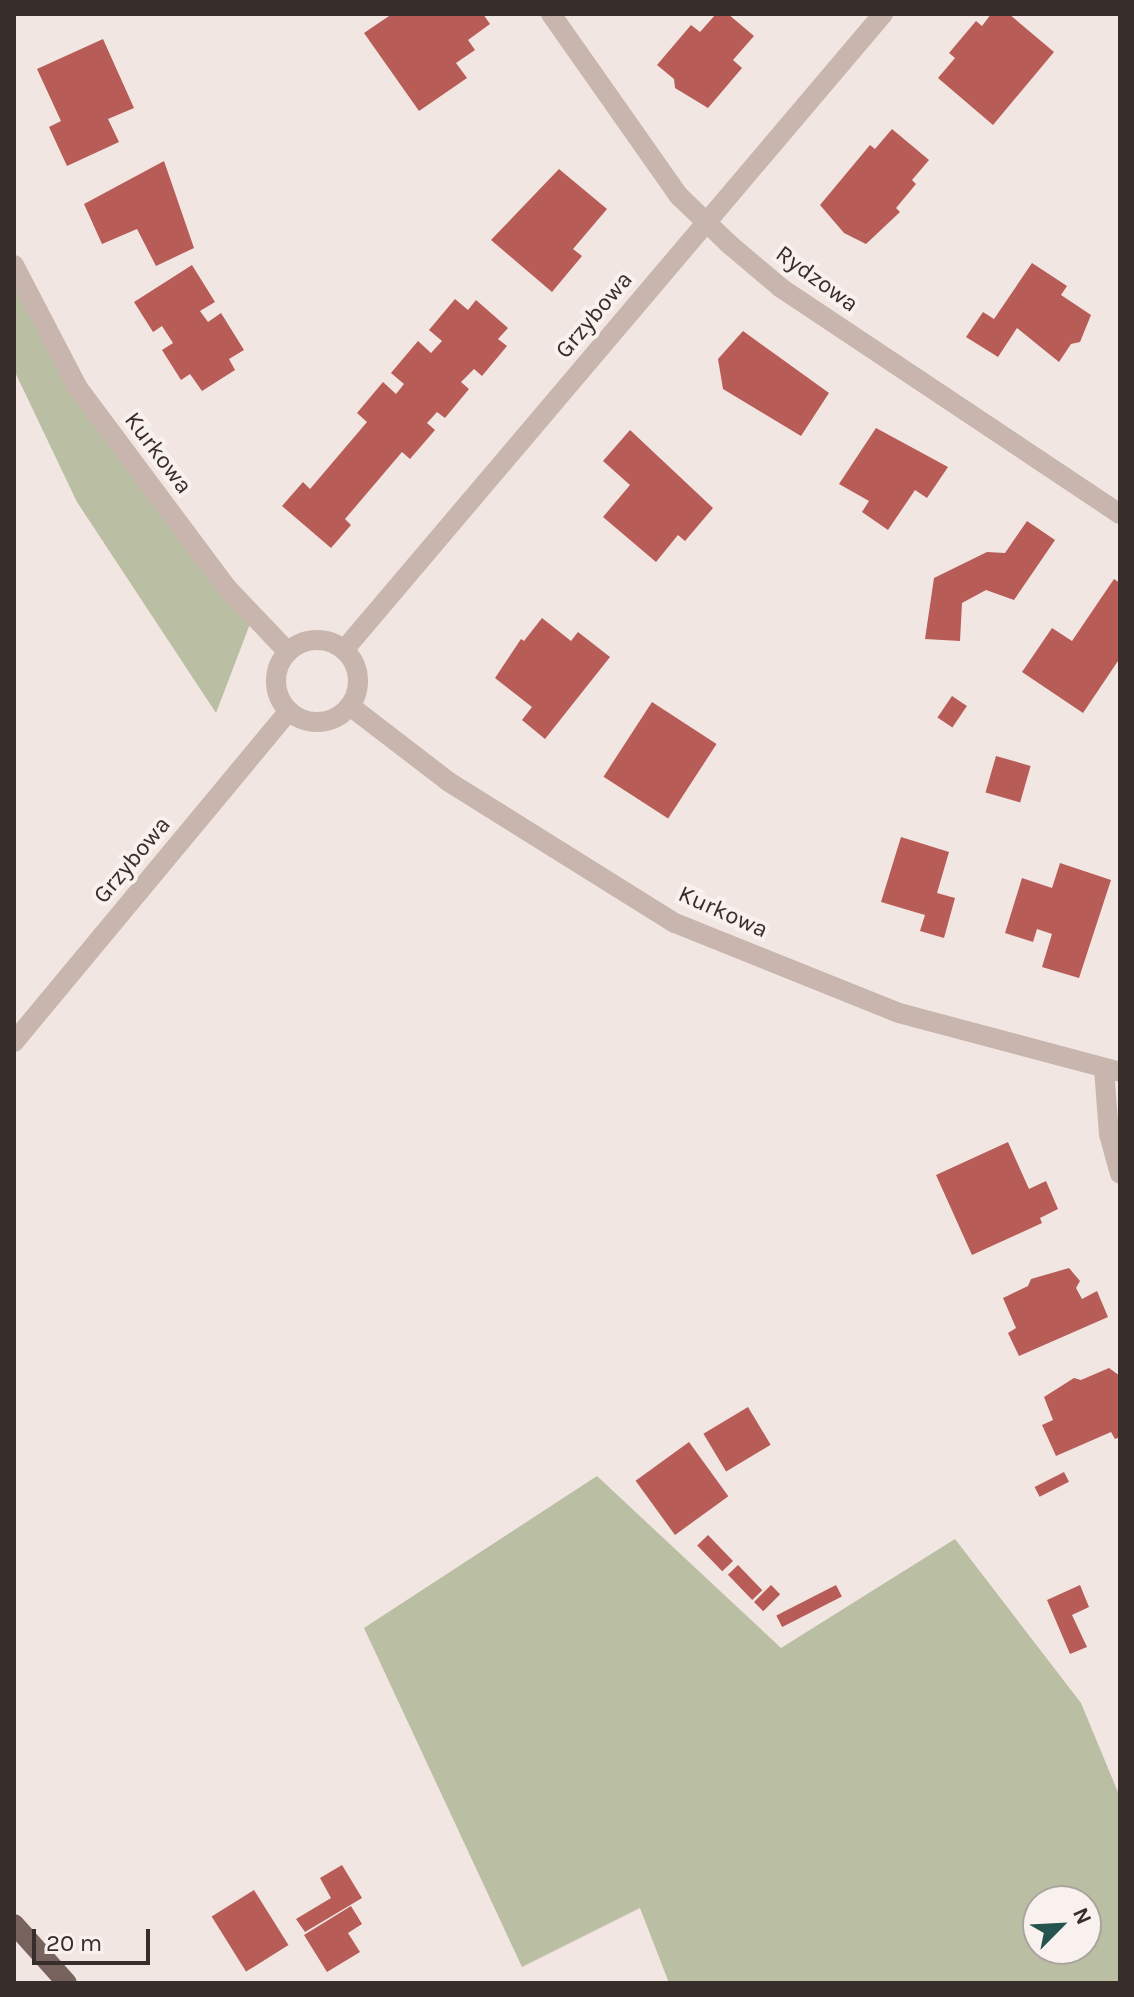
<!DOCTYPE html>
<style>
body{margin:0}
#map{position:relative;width:1134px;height:1997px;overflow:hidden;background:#f1e6e1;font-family:Karla,sans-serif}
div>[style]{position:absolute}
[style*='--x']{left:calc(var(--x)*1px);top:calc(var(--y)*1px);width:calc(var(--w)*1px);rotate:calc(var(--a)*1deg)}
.green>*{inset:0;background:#babea2}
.building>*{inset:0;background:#b85c58;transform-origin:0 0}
.minor>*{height:20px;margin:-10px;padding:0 10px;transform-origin:10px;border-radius:10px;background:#c8b5ae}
.minor>.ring{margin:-10px;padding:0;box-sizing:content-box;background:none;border:20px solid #c8b5ae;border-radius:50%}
.major>*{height:20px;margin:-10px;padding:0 10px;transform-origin:10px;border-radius:10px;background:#77625e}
span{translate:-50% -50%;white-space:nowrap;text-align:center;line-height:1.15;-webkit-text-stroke:8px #f9f1ed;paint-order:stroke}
.street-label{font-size:24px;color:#372d2b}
.frame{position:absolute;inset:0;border:16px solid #372d2b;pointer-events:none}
.north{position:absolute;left:1022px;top:1885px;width:80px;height:80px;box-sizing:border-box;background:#f9f1ed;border:2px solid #aba39f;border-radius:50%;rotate:66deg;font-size:22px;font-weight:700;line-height:32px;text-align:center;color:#372d2b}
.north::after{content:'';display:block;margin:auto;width:28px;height:36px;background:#25544e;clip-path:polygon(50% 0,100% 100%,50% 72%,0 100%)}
.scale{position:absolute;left:32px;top:1929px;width:118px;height:36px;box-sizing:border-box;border:4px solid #372d2b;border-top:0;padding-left:10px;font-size:24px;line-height:28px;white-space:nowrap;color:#372d2b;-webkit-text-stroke:6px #f9f1ed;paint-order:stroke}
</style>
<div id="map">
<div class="green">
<div style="clip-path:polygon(14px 265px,78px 388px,253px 616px,216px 713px,77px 502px,14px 370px)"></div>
<div style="clip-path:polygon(evenodd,597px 1476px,781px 1648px,955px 1539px,1081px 1703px,1120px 1797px,1120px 1983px,669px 1983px,640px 1908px,522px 1967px,364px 1628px,597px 1476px,1038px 1901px,1086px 1901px,1086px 1949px,1038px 1949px,1038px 1901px)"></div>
</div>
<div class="building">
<div style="clip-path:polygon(392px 14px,483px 14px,490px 24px,468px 40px,475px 50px,456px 63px,467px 78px,419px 111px,364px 33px)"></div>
<div style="clip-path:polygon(716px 14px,728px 14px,754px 36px,733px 60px,742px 68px,708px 108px,675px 88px,674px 79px,657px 65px,691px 25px,700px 32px)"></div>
<div style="clip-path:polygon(991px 14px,1009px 14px,1054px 52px,993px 125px,938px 78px,955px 58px,949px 53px,976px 21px,982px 26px)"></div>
<div style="clip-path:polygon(103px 39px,134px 108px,108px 119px,119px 142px,67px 166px,49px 127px,61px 121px,37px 69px)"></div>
<div style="clip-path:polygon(892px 129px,929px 160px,912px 180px,916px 184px,896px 208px,900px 212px,866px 244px,844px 233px,820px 205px,870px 145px,875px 149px)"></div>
<div style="clip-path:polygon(164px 161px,194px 248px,156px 266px,137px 229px,102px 244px,84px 204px)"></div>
<div style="clip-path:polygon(559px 169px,607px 209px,573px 249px,582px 256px,552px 292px,491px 240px)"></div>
<div style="clip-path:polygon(1032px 263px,1067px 286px,1061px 295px,1091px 315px,1080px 342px,1071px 344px,1059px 362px,1017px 328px,998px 357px,966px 337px,983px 312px,994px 319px)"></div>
<div style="clip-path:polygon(192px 265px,215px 302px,200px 311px,208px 322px,221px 313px,244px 350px,229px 359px,235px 370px,202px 391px,190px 374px,181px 380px,162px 350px,173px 343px,162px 326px,153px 332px,134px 302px)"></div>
<div style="clip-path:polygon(455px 299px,468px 310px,476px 300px,508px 328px,498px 339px,507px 346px,482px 376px,474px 369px,461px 382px,469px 389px,445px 418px,437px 412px,427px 423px,435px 430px,410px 459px,402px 452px,345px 519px,351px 525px,331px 548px,282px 506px,303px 482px,310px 489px,367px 422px,357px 413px,383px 382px,396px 394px,404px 384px,391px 373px,418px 341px,431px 353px,442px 341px,429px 330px)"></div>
<div style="clip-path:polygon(743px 331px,829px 393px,801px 436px,723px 389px,718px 359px)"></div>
<div style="clip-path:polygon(876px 428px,948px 467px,927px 498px,915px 490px,888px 530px,862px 512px,869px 501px,839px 484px)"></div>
<div style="clip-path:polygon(630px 430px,713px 508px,685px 541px,678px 535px,656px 562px,603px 517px,630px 485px,603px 461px)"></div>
<div style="clip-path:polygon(1027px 521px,1055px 540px,1014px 600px,986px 590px,962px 603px,960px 641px,925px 639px,934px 578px,987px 552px,1005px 553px)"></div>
<div style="clip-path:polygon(1114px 579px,1120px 583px,1120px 658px,1083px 713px,1022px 672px,1052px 628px,1072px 641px)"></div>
<div style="clip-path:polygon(542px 618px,571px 641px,578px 632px,610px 657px,545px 739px,522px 720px,532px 707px,495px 678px,521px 639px,524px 641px)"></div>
<div style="left:952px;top:696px;width:18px;height:26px;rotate:34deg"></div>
<div style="left:652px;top:702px;width:77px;height:89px;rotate:33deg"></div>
<div style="left:996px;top:756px;width:36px;height:38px;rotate:16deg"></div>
<div style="clip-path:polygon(901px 837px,949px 852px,937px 893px,955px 898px,944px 938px,920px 931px,925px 915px,881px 902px)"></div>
<div style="clip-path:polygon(1060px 863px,1111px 880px,1079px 978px,1042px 967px,1052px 934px,1037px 929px,1033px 942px,1005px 933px,1022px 878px,1052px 888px)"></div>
<div style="clip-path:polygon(1008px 1142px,1029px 1189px,1046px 1181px,1058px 1209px,1040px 1218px,1042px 1223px,972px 1255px,936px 1175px)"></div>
<div style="clip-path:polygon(1069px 1268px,1080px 1281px,1076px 1288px,1082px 1299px,1097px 1291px,1108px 1317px,1019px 1356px,1008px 1333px,1016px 1328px,1003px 1298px,1028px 1286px,1031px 1279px)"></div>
<div style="clip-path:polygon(1109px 1368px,1120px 1376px,1120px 1437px,1115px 1439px,1111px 1432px,1056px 1456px,1042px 1425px,1053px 1420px,1044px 1397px,1074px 1378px,1081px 1380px)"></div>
<div style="left:748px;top:1407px;width:44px;height:52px;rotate:59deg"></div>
<div style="left:689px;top:1442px;width:67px;height:66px;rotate:54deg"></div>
<div style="left:1064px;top:1472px;width:11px;height:33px;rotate:63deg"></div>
<div style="left:708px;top:1535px;width:36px;height:15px;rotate:46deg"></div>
<div style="left:738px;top:1565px;width:35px;height:14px;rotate:46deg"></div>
<div style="left:771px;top:1585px;width:13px;height:24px;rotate:45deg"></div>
<div style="left:836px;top:1585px;width:13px;height:67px;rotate:63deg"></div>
<div style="clip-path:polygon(1080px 1585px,1089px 1607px,1072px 1615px,1087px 1647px,1070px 1654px,1047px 1600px)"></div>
<div style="clip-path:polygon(342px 1865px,362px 1898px,305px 1932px,296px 1919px,331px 1898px,320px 1878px)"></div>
<div style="left:254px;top:1890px;width:65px;height:50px;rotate:58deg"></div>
<div style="clip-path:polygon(351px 1906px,362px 1924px,348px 1933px,360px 1952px,327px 1972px,304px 1935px)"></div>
</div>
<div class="minor">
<div style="--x:551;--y:14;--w:223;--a:54.9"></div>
<div style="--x:679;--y:196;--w:69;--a:43.8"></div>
<div style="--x:729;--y:244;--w:68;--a:40.2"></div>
<div style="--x:781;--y:288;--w:407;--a:33.7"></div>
<div style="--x:14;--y:265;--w:139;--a:62.5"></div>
<div style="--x:78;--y:388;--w:251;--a:53.3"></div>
<div style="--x:228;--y:589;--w:87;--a:46.4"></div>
<div class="ring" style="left:276px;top:640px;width:62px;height:62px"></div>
<div style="--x:344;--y:650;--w:834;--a:-49.72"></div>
<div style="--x:350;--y:706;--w:125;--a:37.5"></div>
<div style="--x:449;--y:782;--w:266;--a:32"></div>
<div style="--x:675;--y:923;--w:241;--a:21.9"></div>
<div style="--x:899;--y:1013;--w:229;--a:14.9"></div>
<div style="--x:14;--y:1042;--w:430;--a:-50.3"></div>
<div style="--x:1104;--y:1069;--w:65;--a:85.6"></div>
<div style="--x:1109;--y:1134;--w:41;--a:74.6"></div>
</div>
<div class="major">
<div style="--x:14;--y:1924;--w:79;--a:48.1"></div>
</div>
<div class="street-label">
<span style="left:817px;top:279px;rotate:36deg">Rydzowa</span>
<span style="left:594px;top:315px;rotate:-50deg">Grzybowa</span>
<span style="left:158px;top:453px;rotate:53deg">Kurkowa</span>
<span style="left:132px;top:860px;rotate:-50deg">Grzybowa</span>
<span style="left:723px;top:912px;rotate:24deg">Kurkowa</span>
</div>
<div class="frame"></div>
<div class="north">N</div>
<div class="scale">20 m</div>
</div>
